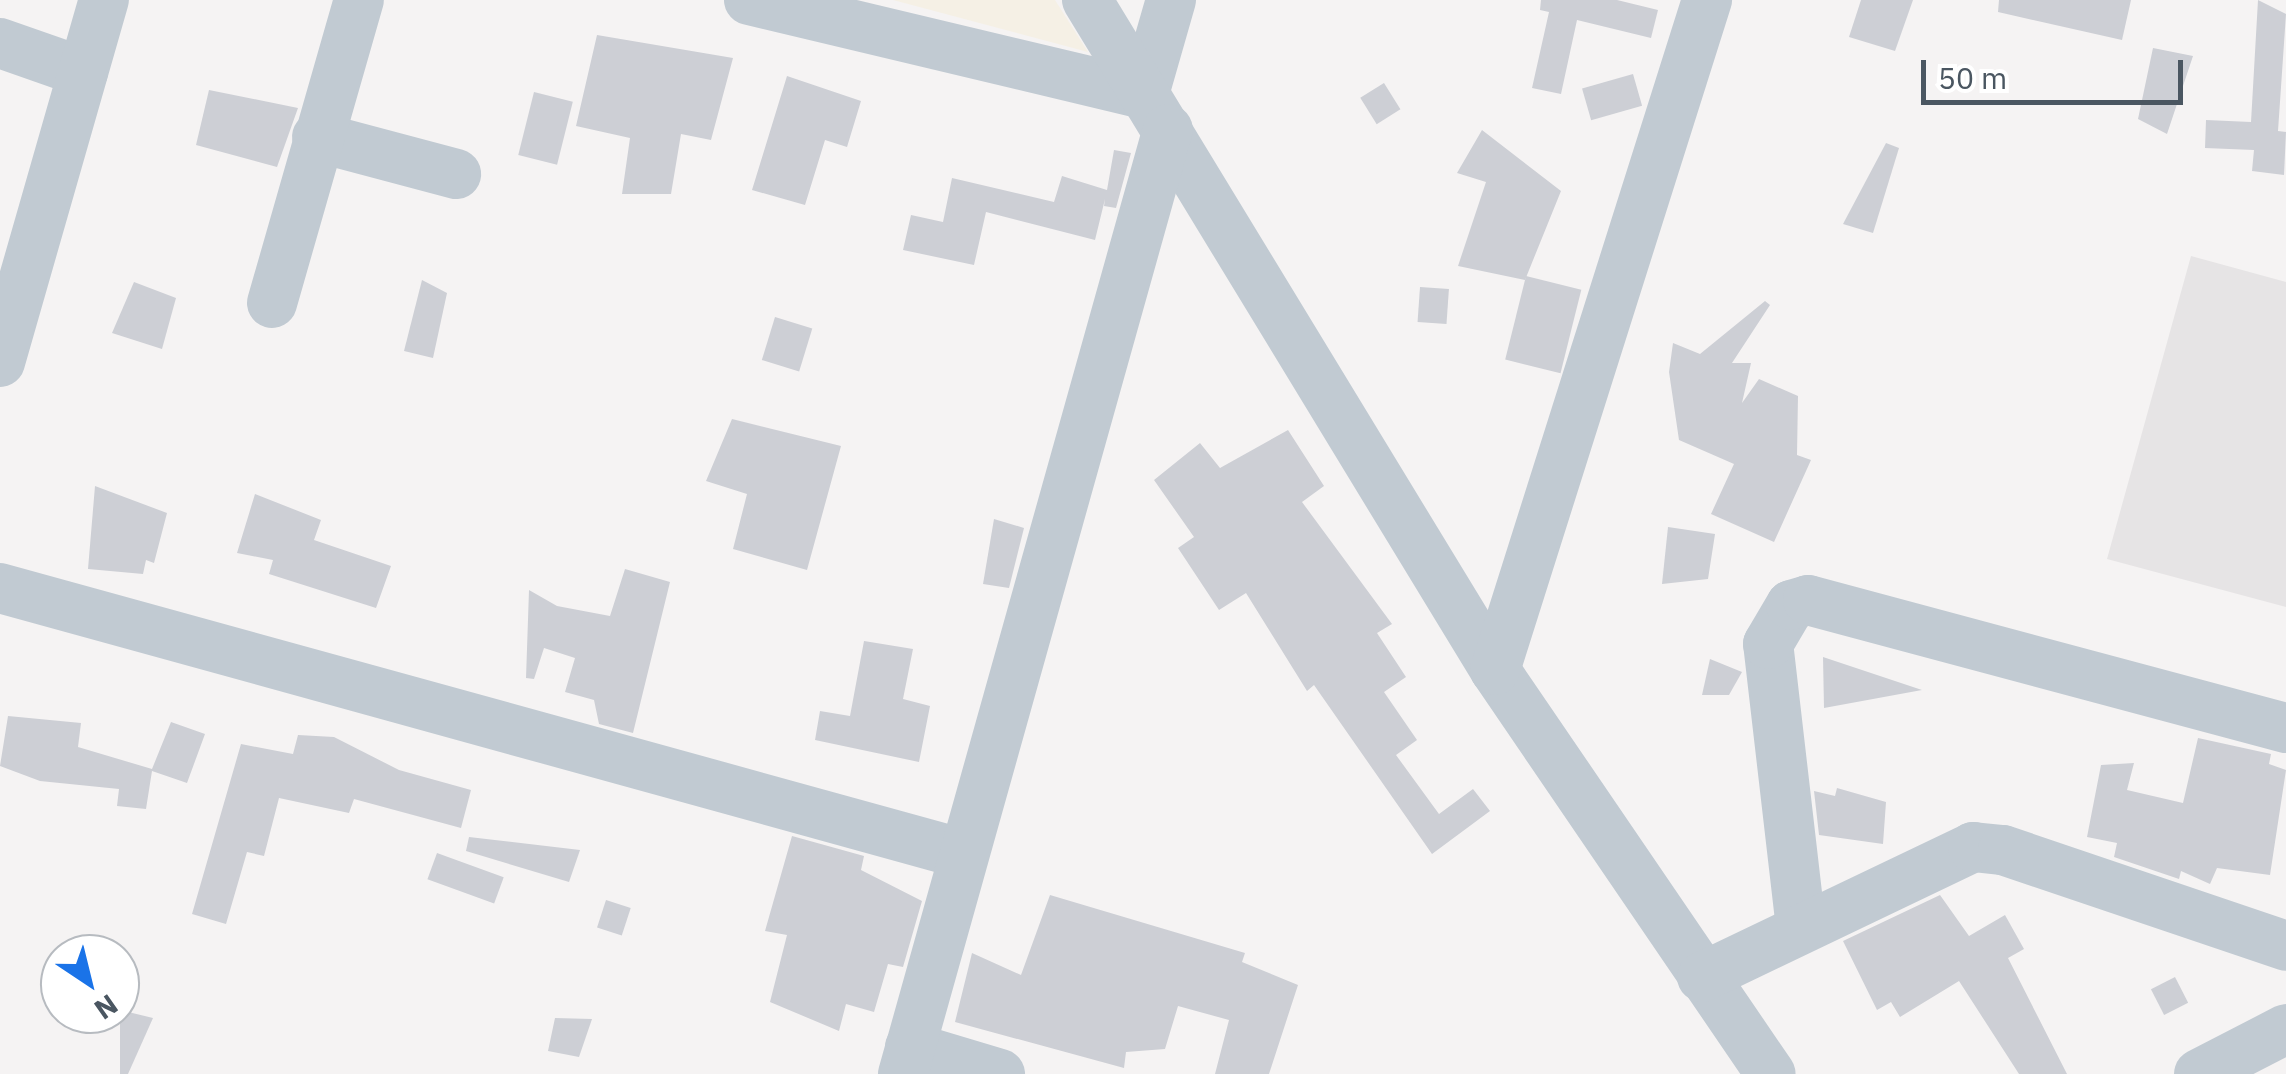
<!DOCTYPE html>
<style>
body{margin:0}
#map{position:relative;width:2286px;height:1074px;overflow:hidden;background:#f5f3f3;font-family:"IBM Plex Sans",sans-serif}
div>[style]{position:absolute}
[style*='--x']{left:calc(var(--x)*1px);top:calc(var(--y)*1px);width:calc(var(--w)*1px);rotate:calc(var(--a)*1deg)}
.education>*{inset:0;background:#e6e4e5}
.sand>*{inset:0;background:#f5f0e5}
.building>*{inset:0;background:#cdcfd5;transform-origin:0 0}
.minor>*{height:50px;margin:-25px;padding:0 25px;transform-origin:25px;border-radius:25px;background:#c1cad2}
span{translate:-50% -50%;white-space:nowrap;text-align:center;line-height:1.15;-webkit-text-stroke:8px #fff;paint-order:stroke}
.north{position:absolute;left:40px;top:934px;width:100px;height:100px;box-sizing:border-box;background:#fff;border:2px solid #b7bbc0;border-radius:50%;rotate:145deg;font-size:28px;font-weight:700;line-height:40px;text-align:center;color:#4a5661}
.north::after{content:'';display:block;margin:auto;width:35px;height:45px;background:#1a73e8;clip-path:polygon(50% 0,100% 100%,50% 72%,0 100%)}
.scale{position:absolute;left:1921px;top:60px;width:262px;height:45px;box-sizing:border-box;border:5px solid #4a5661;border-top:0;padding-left:12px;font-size:30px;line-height:35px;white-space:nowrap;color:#4a5661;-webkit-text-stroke:8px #fff;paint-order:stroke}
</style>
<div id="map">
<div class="education">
<div style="clip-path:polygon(2191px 256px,2286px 282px,2286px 607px,2107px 559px)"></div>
</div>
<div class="sand">
<div style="clip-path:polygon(893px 0,1055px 0,1088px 52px)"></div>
</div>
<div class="building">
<div style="clip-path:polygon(1541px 0,1617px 0,1658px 10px,1651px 38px,1577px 20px,1561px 94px,1532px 88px,1549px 12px,1540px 10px)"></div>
<div style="clip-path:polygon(1861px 0,1913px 0,1895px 51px,1849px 37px)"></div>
<div style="clip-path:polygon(1999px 0,2131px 0,2122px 40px,1998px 12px)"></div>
<div style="clip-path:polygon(2258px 0,2286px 14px,2278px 131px,2286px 132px,2284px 175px,2252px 171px,2254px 150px,2205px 148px,2206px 120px,2251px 122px)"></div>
<div style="clip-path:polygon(597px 35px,733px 58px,711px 140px,681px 134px,671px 194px,622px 194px,630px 138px,576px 126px)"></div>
<div style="clip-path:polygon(2153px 48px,2193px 56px,2167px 134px,2138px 119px)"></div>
<div style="left:1633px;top:74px;width:33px;height:53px;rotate:74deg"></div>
<div style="clip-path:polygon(787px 76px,861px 101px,847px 147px,825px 140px,805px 205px,752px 190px)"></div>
<div style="left:1384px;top:83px;width:31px;height:28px;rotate:58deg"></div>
<div style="clip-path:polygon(209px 90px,298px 108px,277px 167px,196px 145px)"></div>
<div style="left:534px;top:92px;width:40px;height:65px;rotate:14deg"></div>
<div style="clip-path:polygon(1482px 130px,1561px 191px,1525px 280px,1458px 266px,1486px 182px,1457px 173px)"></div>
<div style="clip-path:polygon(1886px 143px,1899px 148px,1873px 233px,1843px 224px)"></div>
<div style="clip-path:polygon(1114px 150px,1131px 153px,1116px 208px,1104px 206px,1105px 199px,1095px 240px,986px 212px,974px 265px,903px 250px,911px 215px,943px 222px,952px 178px,1054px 202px,1062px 176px,1107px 190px)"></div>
<div style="left:1526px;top:276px;width:57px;height:86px;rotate:14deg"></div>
<div style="clip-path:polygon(422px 280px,447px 293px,433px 358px,404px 351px)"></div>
<div style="clip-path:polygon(134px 282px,176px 298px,162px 349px,112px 333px)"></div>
<div style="left:1420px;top:287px;width:29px;height:35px;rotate:4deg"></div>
<div style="clip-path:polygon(1765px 301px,1770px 305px,1732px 363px,1751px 363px,1742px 403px,1759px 379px,1798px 396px,1797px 455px,1811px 460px,1774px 542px,1711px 514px,1734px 464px,1679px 440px,1669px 372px,1673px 343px,1700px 354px)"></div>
<div style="left:775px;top:317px;width:39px;height:45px;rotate:17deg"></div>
<div style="clip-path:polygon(732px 419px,841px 446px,807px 570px,733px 549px,747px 494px,706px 481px)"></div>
<div style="clip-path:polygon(1288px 430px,1324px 486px,1302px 502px,1392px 624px,1377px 633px,1406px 677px,1384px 692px,1417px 740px,1396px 755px,1439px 814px,1473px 789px,1490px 811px,1432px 854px,1314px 685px,1307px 691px,1246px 593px,1219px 610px,1178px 548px,1194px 537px,1154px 480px,1200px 443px,1220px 468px)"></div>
<div style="clip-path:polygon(95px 486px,167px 513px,154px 563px,146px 560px,143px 574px,88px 569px)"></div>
<div style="clip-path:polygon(255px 494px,321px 520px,314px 540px,391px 566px,376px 608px,269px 574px,273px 560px,237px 553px)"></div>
<div style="clip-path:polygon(994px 519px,1024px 528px,1009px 588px,983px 584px)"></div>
<div style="clip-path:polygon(1668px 527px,1715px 534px,1708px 579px,1662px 584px)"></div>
<div style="clip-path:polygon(625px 569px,670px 582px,633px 733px,599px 724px,594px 700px,565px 692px,575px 658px,544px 648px,534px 679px,526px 678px,529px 590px,557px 606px,610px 616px)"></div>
<div style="clip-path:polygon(864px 641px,913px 649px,903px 699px,930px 706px,919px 762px,815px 740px,820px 711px,850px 716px)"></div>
<div style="clip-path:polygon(1823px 657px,1922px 690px,1824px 708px)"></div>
<div style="clip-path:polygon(1710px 659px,1742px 672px,1729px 695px,1702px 695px)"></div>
<div style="clip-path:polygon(8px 716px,81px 723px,78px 747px,152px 769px,171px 722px,205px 734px,187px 783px,152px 771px,146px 809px,117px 806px,119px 789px,40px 781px,0 766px)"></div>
<div style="clip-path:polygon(298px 735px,334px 737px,399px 770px,471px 790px,461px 828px,354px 799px,349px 813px,279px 798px,264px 856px,247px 852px,226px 924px,192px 914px,241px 744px,293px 754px)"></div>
<div style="clip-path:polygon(2198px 738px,2271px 754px,2269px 764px,2286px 770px,2270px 875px,2217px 868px,2210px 884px,2181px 871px,2179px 879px,2114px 857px,2117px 843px,2087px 837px,2101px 765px,2134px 763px,2127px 790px,2183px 803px)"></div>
<div style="clip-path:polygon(1837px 788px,1886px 802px,1883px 844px,1819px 835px,1814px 791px,1835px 796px)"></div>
<div style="clip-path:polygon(792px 836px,864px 856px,861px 870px,922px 901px,903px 967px,888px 964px,874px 1012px,846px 1004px,839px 1031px,770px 1002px,787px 935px,765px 931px)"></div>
<div style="clip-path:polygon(469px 837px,580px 850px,569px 882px,466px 851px)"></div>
<div style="left:437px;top:853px;width:71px;height:28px;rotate:20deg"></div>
<div style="clip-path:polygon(1050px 895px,1245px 953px,1242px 962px,1298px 985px,1269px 1074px,1215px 1074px,1229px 1020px,1178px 1006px,1165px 1049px,1126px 1052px,1124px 1068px,955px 1022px,972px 953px,1021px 975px)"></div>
<div style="clip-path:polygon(1940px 895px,1969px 936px,2005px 915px,2024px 949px,2008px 958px,2067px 1074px,2019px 1074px,1959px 981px,1900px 1017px,1891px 1002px,1877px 1010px,1843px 941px)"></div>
<div style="left:606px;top:900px;width:26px;height:29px;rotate:18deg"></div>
<div style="left:2175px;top:977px;width:29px;height:27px;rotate:63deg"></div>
<div style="clip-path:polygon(120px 1010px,153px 1018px,128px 1074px,120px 1074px)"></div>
<div style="clip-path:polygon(555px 1018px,592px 1019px,579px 1057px,548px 1051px)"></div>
</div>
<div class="minor">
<div style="--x:749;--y:0;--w:406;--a:13.4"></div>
<div style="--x:1144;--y:94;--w:98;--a:-74"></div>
<div style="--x:1087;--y:0;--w:784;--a:58.66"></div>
<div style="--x:1495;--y:670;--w:489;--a:55.7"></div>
<div style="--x:0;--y:43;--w:88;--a:19.3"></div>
<div style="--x:317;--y:137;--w:144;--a:14.9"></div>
<div style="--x:272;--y:303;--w:315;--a:-74"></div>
<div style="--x:0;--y:362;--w:377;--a:-74"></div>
<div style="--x:0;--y:588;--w:1000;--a:15.43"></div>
<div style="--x:1495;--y:670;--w:703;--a:-72.44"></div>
<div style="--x:1801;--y:928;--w:286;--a:-96.6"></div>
<div style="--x:1768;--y:644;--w:45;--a:-59.5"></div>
<div style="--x:1791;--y:605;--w:18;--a:-16"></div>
<div style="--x:1808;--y:600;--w:495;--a:15"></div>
<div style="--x:1702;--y:977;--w:301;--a:-25.6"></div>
<div style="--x:1973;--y:847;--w:30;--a:6"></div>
<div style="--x:2003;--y:850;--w:299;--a:18.7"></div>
<div style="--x:910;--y:1047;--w:94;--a:16.7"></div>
<div style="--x:903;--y:1074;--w:981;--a:-74.34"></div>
<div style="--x:2199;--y:1074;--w:98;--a:-27.3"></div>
</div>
<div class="north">N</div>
<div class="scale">50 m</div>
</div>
